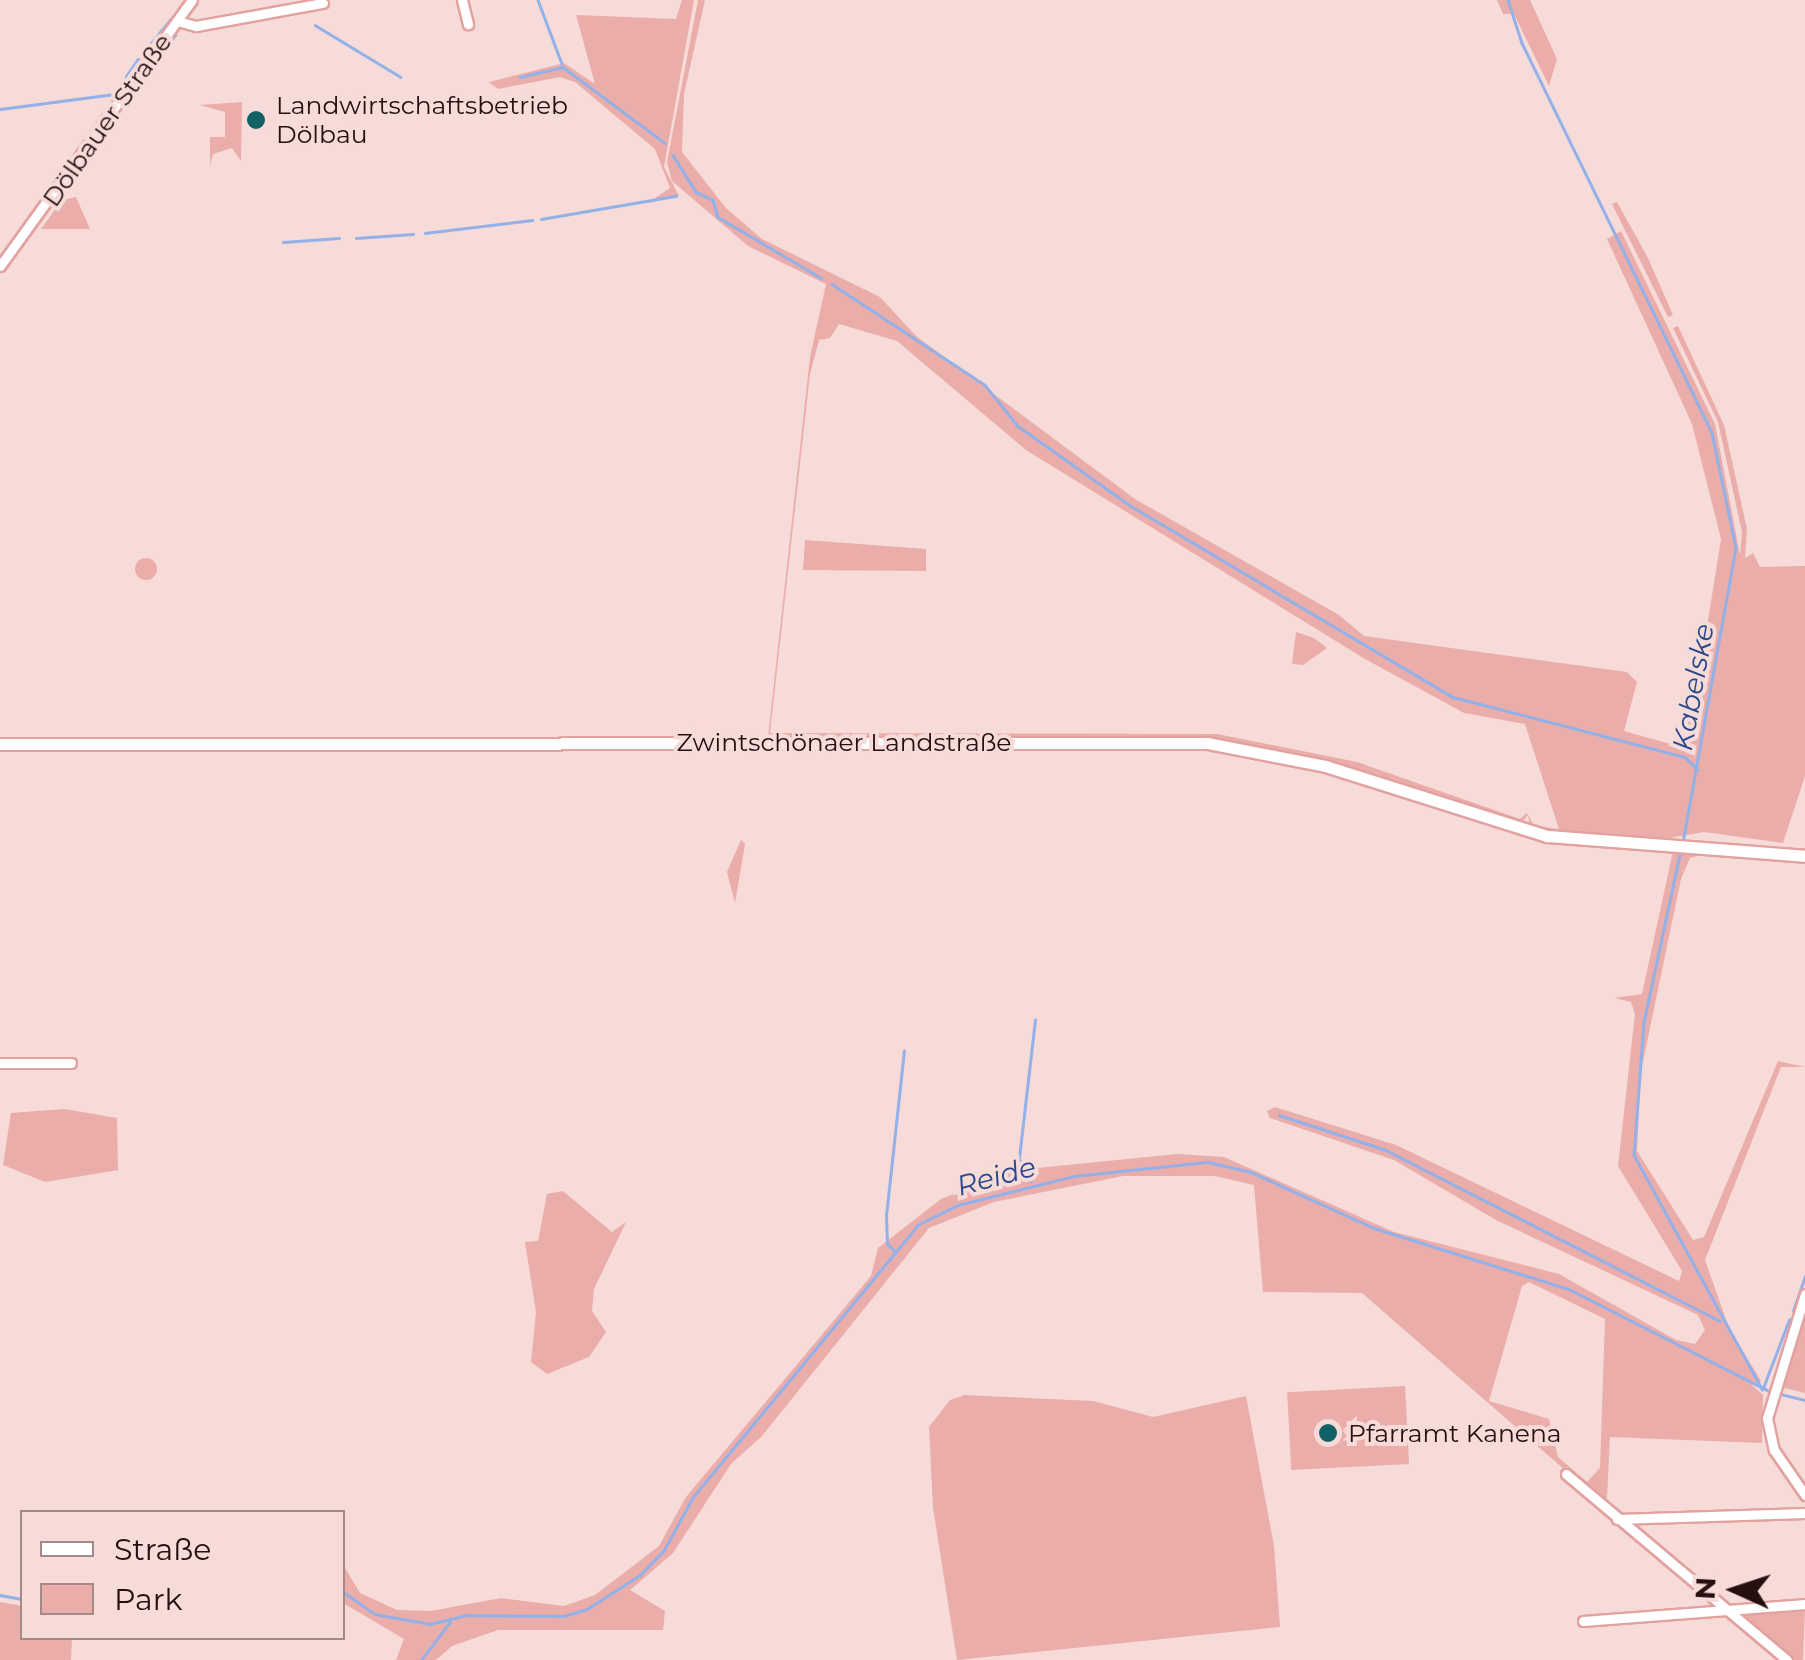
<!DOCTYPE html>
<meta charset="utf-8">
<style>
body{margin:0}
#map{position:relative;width:1805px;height:1660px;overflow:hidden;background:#f6dbd9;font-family:Montserrat,sans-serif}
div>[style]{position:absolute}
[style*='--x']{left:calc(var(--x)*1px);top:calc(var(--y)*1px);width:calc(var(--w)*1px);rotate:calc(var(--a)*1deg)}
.green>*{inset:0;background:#eaada9;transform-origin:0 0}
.round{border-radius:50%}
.stream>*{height:2.5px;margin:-1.25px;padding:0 1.25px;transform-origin:1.25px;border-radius:1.25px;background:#93b1e9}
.roads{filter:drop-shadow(2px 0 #e2a29f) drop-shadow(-2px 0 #e2a29f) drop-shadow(0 2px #e2a29f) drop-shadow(0 -2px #e2a29f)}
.minor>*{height:9px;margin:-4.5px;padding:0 4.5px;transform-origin:4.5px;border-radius:4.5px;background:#fff}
.major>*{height:11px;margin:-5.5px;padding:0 5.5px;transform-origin:5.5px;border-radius:5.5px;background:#fff}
.dots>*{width:28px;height:28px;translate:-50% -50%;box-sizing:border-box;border:5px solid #f6dbd9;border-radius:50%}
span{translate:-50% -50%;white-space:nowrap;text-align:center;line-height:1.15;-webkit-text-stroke:8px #f6dbd9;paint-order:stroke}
.poi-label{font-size:25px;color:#260f0f}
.left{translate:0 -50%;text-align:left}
.street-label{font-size:25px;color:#260f0f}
.water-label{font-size:28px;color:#28498c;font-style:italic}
.legend{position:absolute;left:20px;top:1510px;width:325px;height:130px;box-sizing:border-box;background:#f6dbd9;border:2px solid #a38988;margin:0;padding:12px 18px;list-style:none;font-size:30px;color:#260f0f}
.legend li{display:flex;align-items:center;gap:20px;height:50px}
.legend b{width:50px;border:2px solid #a38988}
.north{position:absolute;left:1685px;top:1540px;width:100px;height:100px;-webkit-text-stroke:8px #f6dbd9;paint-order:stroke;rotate:273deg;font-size:28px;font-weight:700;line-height:40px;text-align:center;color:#260f0f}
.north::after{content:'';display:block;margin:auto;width:35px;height:45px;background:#260f0f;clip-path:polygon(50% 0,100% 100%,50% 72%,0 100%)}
</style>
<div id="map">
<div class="green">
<div style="clip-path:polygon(682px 0,694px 0,664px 167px,679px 196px,648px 203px,670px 188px,655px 149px,575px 82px,560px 77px,498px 89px,489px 82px,564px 63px,595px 84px,576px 15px,676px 19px)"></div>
<div style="clip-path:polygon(evenodd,698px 0,705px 0,684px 94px,682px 152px,726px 208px,762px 239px,880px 297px,916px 336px,1135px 499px,1339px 615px,1364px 636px,1627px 672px,1637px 682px,1624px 731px,1674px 745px,1693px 715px,1721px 539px,1692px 424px,1607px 239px,1621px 231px,1715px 424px,1740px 555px,1742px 532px,1718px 422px,1673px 328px,1678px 326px,1724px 425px,1747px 529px,1745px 558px,1753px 553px,1760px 567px,1805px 566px,1805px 776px,1783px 843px,1704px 832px,1669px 838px,1549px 832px,1530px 828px,1528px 815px,1520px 824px,1329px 762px,1212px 739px,768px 737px,810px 357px,826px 284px,748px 246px,672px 181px,667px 162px,698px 0,839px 324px,897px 341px,1026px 450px,1365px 659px,1464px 713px,1525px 724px,1559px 829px,1534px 826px,1527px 813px,1520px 819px,1357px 762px,1217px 734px,770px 733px,810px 374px,819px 340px,830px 338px,839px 324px)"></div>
<div style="clip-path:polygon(1497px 0,1530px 0,1557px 59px,1549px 86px,1514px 14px,1503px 14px)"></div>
<div style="clip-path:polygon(242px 102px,241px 161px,232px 148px,213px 154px,210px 166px,210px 137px,225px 137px,225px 112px,200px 105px)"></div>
<div style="clip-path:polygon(76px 197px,90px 229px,41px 229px,62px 200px)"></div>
<div style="clip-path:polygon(1617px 202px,1648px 258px,1673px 315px,1668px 317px,1612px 204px)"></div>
<div style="clip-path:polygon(805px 540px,926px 549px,926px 571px,803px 570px)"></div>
<div class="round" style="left:135px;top:558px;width:22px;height:22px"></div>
<div style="clip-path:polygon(1296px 632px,1314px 638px,1327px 648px,1303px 665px,1292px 664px)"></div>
<div style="clip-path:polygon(741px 840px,745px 844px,735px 903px,727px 872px)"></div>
<div style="clip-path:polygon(evenodd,1673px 851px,1715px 851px,1690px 858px,1681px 879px,1641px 1071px,1637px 1151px,1693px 1240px,1704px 1237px,1778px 1061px,1805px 1067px,1781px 1067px,1705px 1260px,1729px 1328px,1761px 1381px,1752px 1385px,1763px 1395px,1762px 1443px,1610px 1437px,1607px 1498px,1596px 1497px,1362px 1293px,1263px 1292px,1254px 1185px,1215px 1176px,1123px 1176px,994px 1202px,929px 1228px,762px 1436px,731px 1464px,673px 1553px,630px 1590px,665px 1611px,663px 1630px,498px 1630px,452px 1646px,436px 1660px,396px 1660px,404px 1639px,343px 1603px,345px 1568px,360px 1593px,397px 1610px,431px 1611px,501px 1598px,564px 1606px,595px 1595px,659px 1546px,686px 1497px,871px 1276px,878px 1248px,941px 1199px,995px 1178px,1019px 1159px,1037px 1168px,1177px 1154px,1224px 1157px,1394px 1232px,1559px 1274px,1676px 1340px,1695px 1344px,1705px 1330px,1698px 1315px,1496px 1220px,1394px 1160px,1270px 1118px,1267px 1111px,1275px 1107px,1396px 1145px,1679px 1281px,1682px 1271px,1618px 1166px,1635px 1014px,1631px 1002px,1614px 998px,1642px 994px,1673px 851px,1529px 1282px,1605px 1319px,1600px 1468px,1587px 1482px,1558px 1457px,1549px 1419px,1489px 1401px,1522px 1286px,1529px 1282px)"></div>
<div style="clip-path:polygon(64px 1109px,117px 1118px,118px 1170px,45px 1182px,3px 1165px,11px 1113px)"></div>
<div style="clip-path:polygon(563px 1191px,612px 1232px,626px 1222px,594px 1289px,592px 1311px,606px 1332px,589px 1357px,547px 1374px,531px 1362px,536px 1312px,525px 1242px,538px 1241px,547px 1194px)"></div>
<div style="clip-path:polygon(1805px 1316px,1805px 1393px,1781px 1387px)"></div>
<div style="left:1405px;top:1386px;width:78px;height:118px;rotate:87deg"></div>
<div style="clip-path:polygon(965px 1395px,1093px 1401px,1153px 1417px,1246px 1396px,1274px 1546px,1280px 1627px,957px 1660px,933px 1508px,929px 1427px,950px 1400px)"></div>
<div style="clip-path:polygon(0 1602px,22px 1606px,22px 1638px,72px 1638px,71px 1660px,0 1660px)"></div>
<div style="clip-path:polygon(1805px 1608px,1803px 1660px,1793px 1660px,1742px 1617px,1744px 1611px)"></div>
</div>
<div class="stream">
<div style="--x:538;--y:0;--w:68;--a:69.4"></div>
<div style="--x:1508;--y:0;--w:45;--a:72"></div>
<div style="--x:1522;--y:43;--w:434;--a:64"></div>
<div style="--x:1712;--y:433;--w:117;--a:78.2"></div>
<div style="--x:1736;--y:548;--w:299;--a:100.2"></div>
<div style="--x:315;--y:25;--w:100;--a:31.2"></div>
<div style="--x:142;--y:54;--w:44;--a:-50.5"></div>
<div style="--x:520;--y:77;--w:44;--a:-13.1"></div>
<div style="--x:563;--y:67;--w:127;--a:36.7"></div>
<div style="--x:134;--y:93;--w:71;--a:-54.7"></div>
<div style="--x:0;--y:109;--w:115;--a:-7.5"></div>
<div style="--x:114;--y:94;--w:42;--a:-55.6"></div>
<div style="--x:673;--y:155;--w:44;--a:58.1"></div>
<div style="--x:696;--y:192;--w:19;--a:25"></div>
<div style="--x:713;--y:200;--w:18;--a:74"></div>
<div style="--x:718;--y:217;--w:120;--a:30.6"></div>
<div style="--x:541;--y:219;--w:137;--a:-9.7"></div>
<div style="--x:425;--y:233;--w:108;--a:-6.9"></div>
<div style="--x:356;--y:238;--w:57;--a:-4"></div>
<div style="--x:283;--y:242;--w:56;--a:-4.1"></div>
<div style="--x:832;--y:284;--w:183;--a:33.4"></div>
<div style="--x:985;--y:385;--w:53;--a:51.2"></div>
<div style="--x:1018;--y:426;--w:138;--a:35.3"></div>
<div style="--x:1131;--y:506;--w:374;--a:30.7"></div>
<div style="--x:1453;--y:697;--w:240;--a:14.5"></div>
<div style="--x:1685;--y:757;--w:18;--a:45"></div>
<div style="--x:1681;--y:850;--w:177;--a:102.1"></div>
<div style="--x:1644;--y:1023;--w:132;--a:94.3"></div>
<div style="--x:1634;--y:1155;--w:267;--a:61.3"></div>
<div style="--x:1279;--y:1115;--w:113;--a:18.1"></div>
<div style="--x:1386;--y:1150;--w:375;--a:27.1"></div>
<div style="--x:1031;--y:1182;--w:13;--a:-148"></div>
<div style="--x:1020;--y:1175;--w:17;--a:-93"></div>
<div style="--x:1019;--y:1158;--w:139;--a:-83.4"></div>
<div style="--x:896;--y:1253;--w:13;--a:-135"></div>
<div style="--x:887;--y:1244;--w:28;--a:-92"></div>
<div style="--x:886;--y:1216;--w:166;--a:-83.8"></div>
<div style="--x:1793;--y:1311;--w:37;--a:-71"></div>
<div style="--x:1763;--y:1388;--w:73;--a:-69.1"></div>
<div style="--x:1777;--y:1393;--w:29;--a:14"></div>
<div style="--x:342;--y:1591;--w:40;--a:34.9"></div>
<div style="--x:375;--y:1614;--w:56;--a:10.3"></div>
<div style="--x:430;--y:1624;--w:37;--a:-14"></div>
<div style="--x:466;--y:1615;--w:98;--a:0.6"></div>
<div style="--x:564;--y:1616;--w:24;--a:-17"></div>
<div style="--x:587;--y:1609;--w:63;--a:-32.7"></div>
<div style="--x:640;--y:1575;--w:35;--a:-46"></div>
<div style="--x:664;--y:1550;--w:60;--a:-61.3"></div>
<div style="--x:693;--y:1497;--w:354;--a:-50.4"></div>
<div style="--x:919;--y:1224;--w:43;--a:-26"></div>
<div style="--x:958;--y:1205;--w:120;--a:-14"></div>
<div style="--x:1074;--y:1176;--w:135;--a:-6"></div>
<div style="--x:1208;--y:1162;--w:44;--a:13.1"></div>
<div style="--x:1251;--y:1172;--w:135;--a:24.5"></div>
<div style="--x:1374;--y:1228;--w:204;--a:17.4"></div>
<div style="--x:1569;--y:1289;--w:225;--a:27"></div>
<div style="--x:0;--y:1595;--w:22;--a:10"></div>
<div style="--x:421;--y:1660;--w:48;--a:-52.7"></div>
</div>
<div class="roads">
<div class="minor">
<div style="--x:462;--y:0;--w:25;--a:76"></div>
<div style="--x:177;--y:21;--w:20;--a:15"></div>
<div style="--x:196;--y:26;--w:129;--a:-10.3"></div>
<div style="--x:0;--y:266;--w:328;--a:-54.2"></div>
<div style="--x:0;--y:1063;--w:71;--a:0"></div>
<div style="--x:1805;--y:1294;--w:130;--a:107"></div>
<div style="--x:1767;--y:1418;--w:33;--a:78"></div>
<div style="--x:1774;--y:1450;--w:55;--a:55.4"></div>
<div style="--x:1566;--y:1474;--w:289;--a:40.1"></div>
<div style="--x:1617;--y:1519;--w:188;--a:-1.8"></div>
<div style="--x:1583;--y:1621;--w:223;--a:-4.4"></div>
</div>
<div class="major">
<div style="--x:0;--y:744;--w:1207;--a:-0.05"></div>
<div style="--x:1207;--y:743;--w:120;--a:11"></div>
<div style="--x:1325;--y:766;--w:233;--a:17.5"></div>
<div style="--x:1547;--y:836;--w:259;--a:4.4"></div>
</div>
</div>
<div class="dots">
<div style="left:256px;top:120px;background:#116167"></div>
<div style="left:1328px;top:1433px;background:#116167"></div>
</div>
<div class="poi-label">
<span class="left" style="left:276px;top:120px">Landwirtschaftsbetrieb<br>Dölbau</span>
<span class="left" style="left:1348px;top:1433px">Pfarramt Kanena</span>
</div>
<div class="street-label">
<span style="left:107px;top:120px;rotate:-55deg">Dölbauer Straße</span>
<span style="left:844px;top:742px">Zwintschönaer Landstraße</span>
</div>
<div class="water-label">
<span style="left:1693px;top:687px;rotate:-80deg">Kabelske</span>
<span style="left:996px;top:1176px;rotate:-15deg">Reide</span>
</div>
<ul class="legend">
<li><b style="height:12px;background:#fff"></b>Straße</li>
<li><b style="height:28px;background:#eaada9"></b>Park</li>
</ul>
<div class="north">N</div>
</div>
